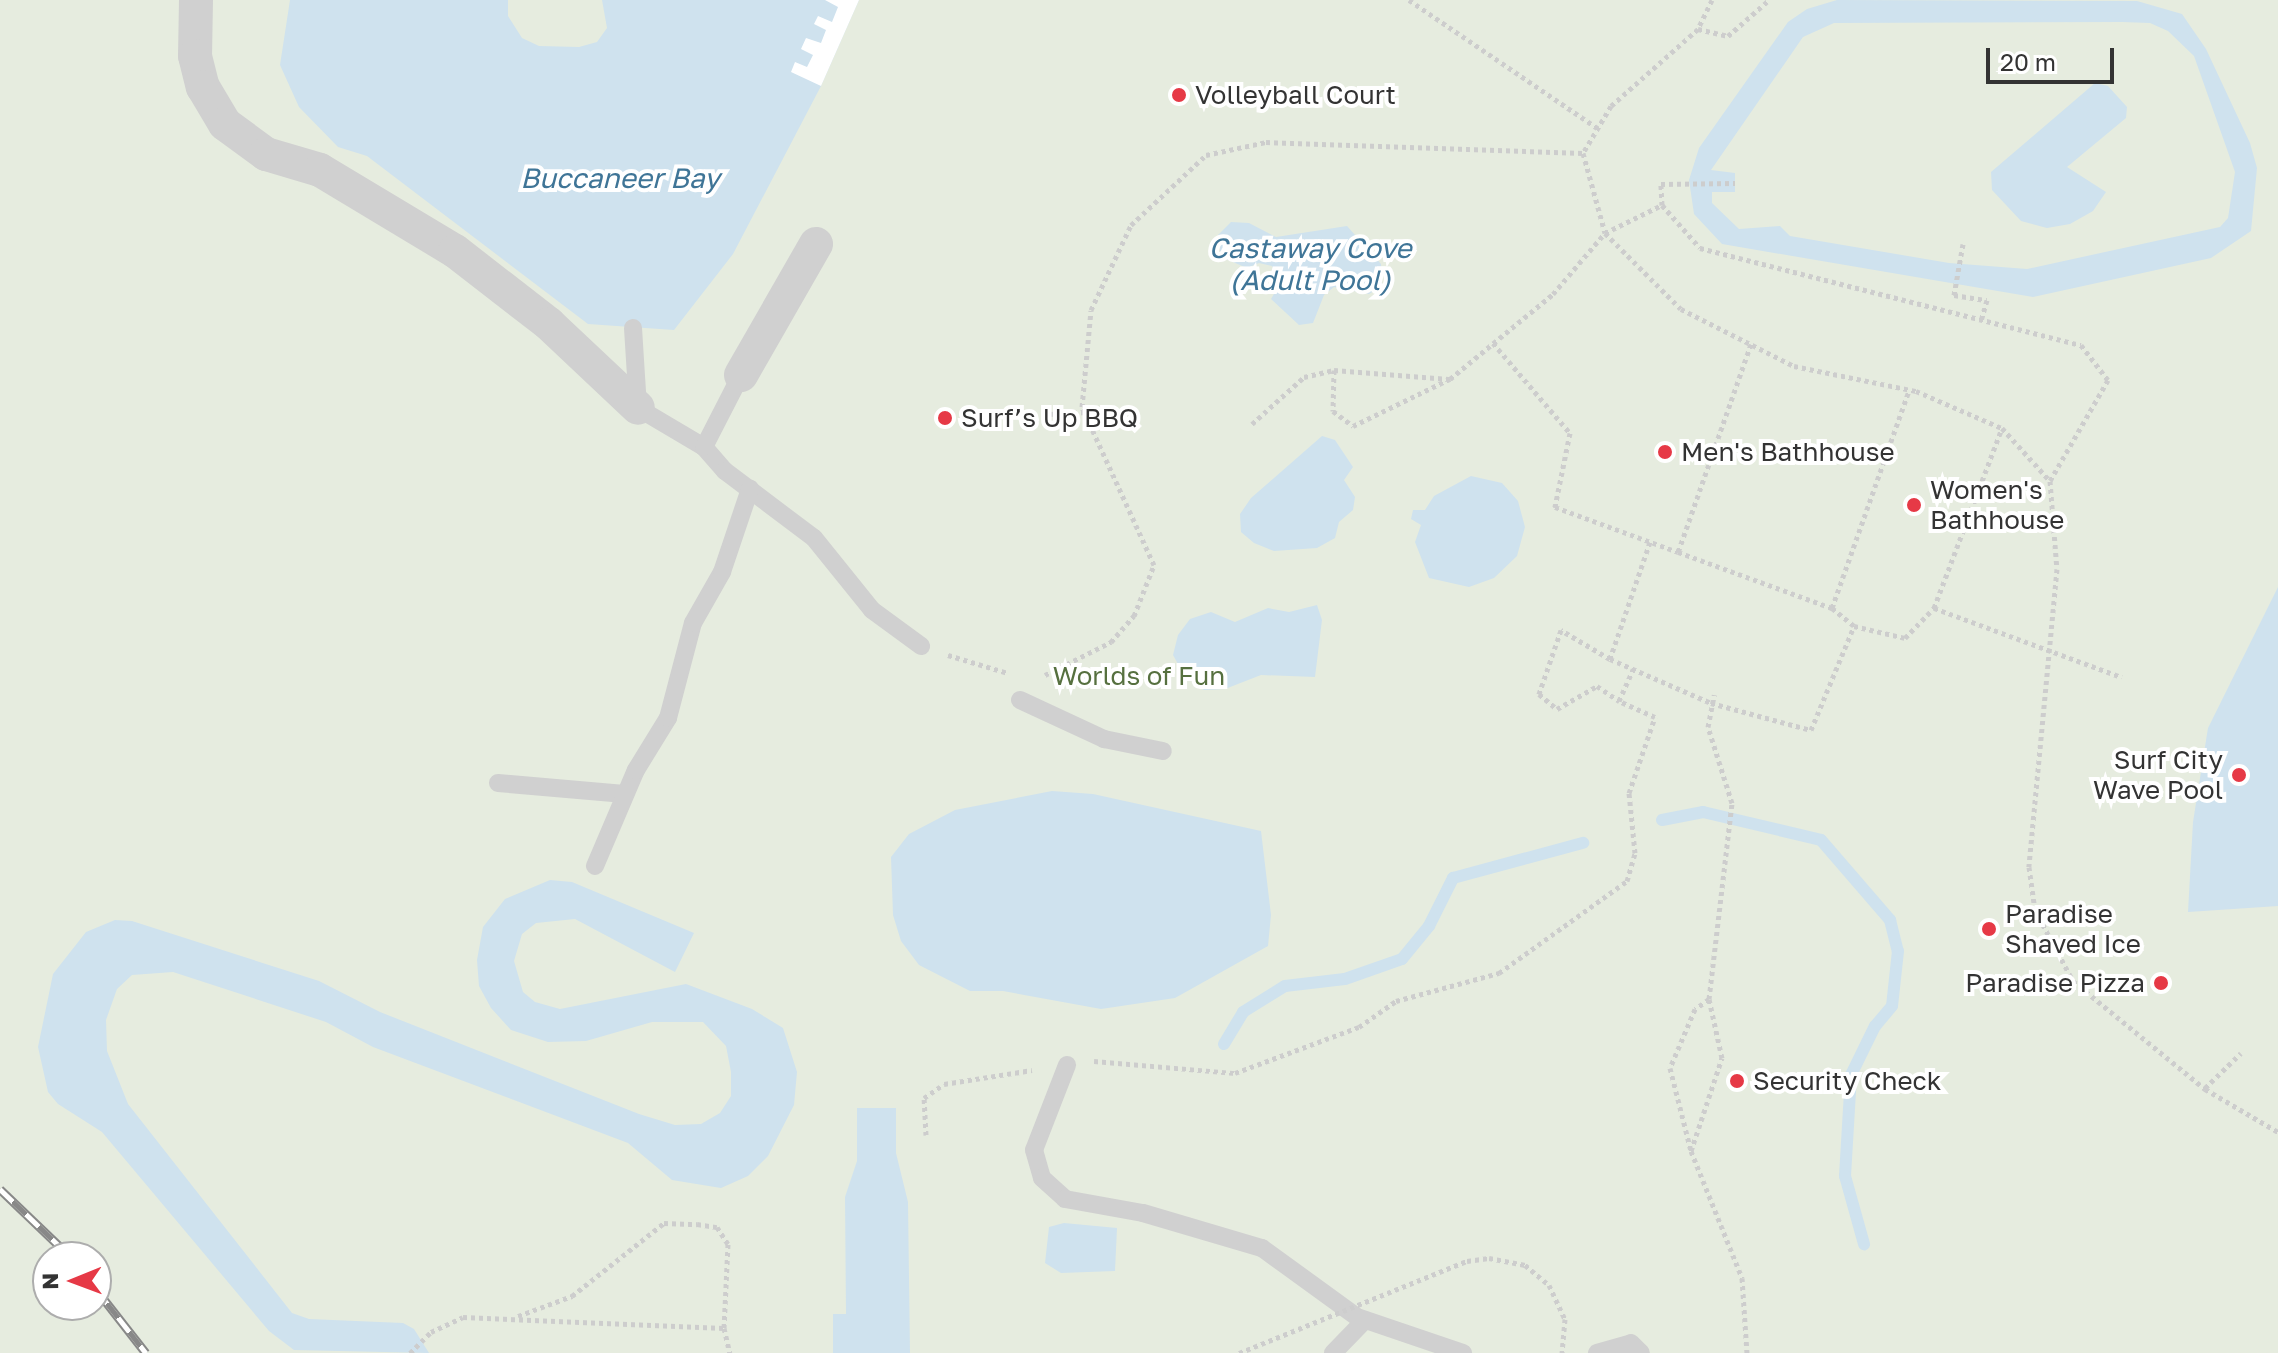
<!DOCTYPE html>
<meta charset="utf-8">
<style>
body{margin:0}
#map{position:relative;width:2278px;height:1353px;overflow:hidden;background:#fff;font-family:"Golos Text",sans-serif}
div>[style]{position:absolute}
[style*='--x']{left:calc(var(--x)*1px);top:calc(var(--y)*1px);width:calc(var(--w)*1px);rotate:calc(var(--a)*1deg)}
.green>*{inset:0;background:#e6ecdf}
.water>*{inset:0;background:#cfe2ee}
.pier>*{inset:0;background:#fff}
.stream>*{height:12px;margin:-6px;padding:0 6px;transform-origin:6px;border-radius:6px;background:#cfe2ee}
.path>*{height:5px;margin-top:-2.5px;transform-origin:0;background:repeating-linear-gradient(90deg,#cdcdcd 0 4px,transparent 0 8px)}
.lane>*{height:18px;margin:-9px;padding:0 9px;transform-origin:9px;border-radius:9px;background:#d0d0d0}
.street>*{height:34px;margin:-17px;padding:0 17px;transform-origin:17px;border-radius:17px;background:#d0d0d0}
.rail>*{height:9px;margin-top:-4.5px;transform-origin:0;background:repeating-linear-gradient(90deg,#fff 0 18px,#888 0 36px);box-sizing:border-box;border-block:2px solid #888}
.path-bridge>*{height:5px;margin-top:-2.5px;transform-origin:0;background:repeating-linear-gradient(90deg,#cdcdcd 0 4px,transparent 0 8px)}
.dots>*{width:22px;height:22px;translate:-50% -50%;box-sizing:border-box;border:4px solid #fff;border-radius:50%}
span{translate:-50% -50%;white-space:nowrap;text-align:center;line-height:1.15;-webkit-text-stroke:8px #fff;paint-order:stroke}
.poi-label{font-size:26px;color:#333}
.left{translate:0 -50%;text-align:left}
.right{translate:-100% -50%;text-align:right}
.park-label{font-size:26px;color:#56703f}
.water-label{font-size:28px;color:#3f7597;font-style:italic}
.north{position:absolute;left:32px;top:1241px;width:80px;height:80px;box-sizing:border-box;background:#fff;border:2px solid #adadad;border-radius:50%;rotate:269deg;font-size:22px;font-weight:700;line-height:32px;text-align:center;color:#333}
.north::after{content:'';display:block;margin:auto;width:28px;height:36px;background:#e63946;clip-path:polygon(50% 0,100% 100%,50% 72%,0 100%)}
.scale{position:absolute;left:1986px;top:48px;width:128px;height:36px;box-sizing:border-box;border:4px solid #333;border-top:0;padding-left:10px;font-size:24px;line-height:28px;white-space:nowrap;color:#333;-webkit-text-stroke:6px #fff;paint-order:stroke}
</style>
<div id="map">
<div class="green">
<div style="clip-path:polygon(evenodd,0 0,2278px 0,2278px 1353px,0 1353px,0 0,48px 1257px,96px 1257px,96px 1305px,48px 1305px,48px 1257px)"></div>
</div>
<div class="water">
<div style="clip-path:polygon(290px 0,508px 0,508px 16px,522px 38px,539px 46px,579px 47px,597px 42px,607px 28px,602px 0,859px 0,821px 86px,733px 254px,674px 330px,588px 324px,367px 156px,338px 147px,299px 107px,280px 65px)"></div>
<div style="clip-path:polygon(evenodd,1837px 0,2137px 1px,2182px 14px,2206px 49px,2250px 143px,2257px 168px,2251px 231px,2211px 258px,2033px 297px,1722px 244px,1694px 214px,1689px 180px,1699px 148px,1788px 22px,1807px 9px,1837px 0,1834px 23px,2122px 22px,2150px 23px,2168px 31px,2194px 56px,2235px 172px,2228px 218px,2220px 227px,2027px 269px,1949px 263px,1790px 236px,1780px 226px,1739px 229px,1712px 203px,1712px 192px,1735px 192px,1735px 173px,1711px 170px,1803px 37px,1834px 23px)"></div>
<div style="clip-path:polygon(2095px 83px,2108px 86px,2127px 107px,2126px 118px,2067px 167px,2106px 192px,2093px 211px,2070px 224px,2047px 228px,2021px 221px,1992px 190px,1991px 172px)"></div>
<div style="clip-path:polygon(1231px 222px,1249px 223px,1276px 237px,1347px 226px,1381px 264px,1382px 286px,1369px 294px,1334px 287px,1324px 295px,1313px 323px,1299px 325px,1271px 299px,1280px 284px,1272px 266px,1259px 263px,1247px 268px,1221px 257px,1218px 235px)"></div>
<div style="clip-path:polygon(1322px 436px,1335px 440px,1353px 467px,1344px 480px,1355px 497px,1353px 510px,1339px 522px,1335px 538px,1317px 548px,1274px 551px,1254px 543px,1241px 532px,1240px 514px,1251px 498px)"></div>
<div style="clip-path:polygon(1471px 476px,1502px 483px,1518px 501px,1525px 527px,1517px 556px,1494px 578px,1469px 587px,1429px 578px,1415px 542px,1421px 525px,1411px 519px,1413px 510px,1425px 510px,1434px 496px)"></div>
<div style="clip-path:polygon(2278px 587px,2278px 906px,2188px 912px,2193px 822px,2208px 728px)"></div>
<div style="clip-path:polygon(1317px 605px,1322px 620px,1315px 677px,1261px 675px,1225px 689px,1204px 690px,1184px 675px,1173px 655px,1178px 635px,1190px 619px,1211px 612px,1235px 622px,1268px 608px,1289px 612px)"></div>
<div style="clip-path:polygon(1052px 791px,1093px 794px,1261px 831px,1271px 915px,1268px 946px,1175px 998px,1101px 1009px,1003px 991px,970px 991px,919px 965px,901px 941px,893px 915px,891px 857px,909px 834px,955px 810px)"></div>
<div style="clip-path:polygon(550px 880px,572px 882px,694px 933px,675px 972px,575px 919px,536px 923px,522px 934px,514px 961px,523px 992px,535px 1002px,560px 1009px,686px 984px,752px 1009px,783px 1028px,797px 1072px,794px 1105px,768px 1156px,748px 1176px,721px 1188px,672px 1180px,628px 1143px,373px 1047px,326px 1022px,173px 972px,132px 975px,117px 989px,106px 1020px,107px 1051px,128px 1104px,292px 1313px,309px 1319px,403px 1323px,414px 1329px,429px 1353px,294px 1350px,269px 1331px,102px 1132px,58px 1104px,48px 1092px,38px 1047px,53px 974px,86px 932px,115px 920px,132px 921px,319px 981px,380px 1012px,639px 1114px,675px 1125px,701px 1124px,720px 1113px,731px 1096px,731px 1072px,726px 1046px,703px 1022px,652px 1022px,586px 1041px,548px 1042px,511px 1030px,491px 1008px,479px 986px,477px 960px,483px 927px,505px 899px)"></div>
<div style="clip-path:polygon(857px 1108px,896px 1108px,896px 1153px,908px 1202px,910px 1353px,833px 1353px,833px 1314px,846px 1314px,845px 1197px,857px 1161px)"></div>
<div style="clip-path:polygon(1064px 1223px,1117px 1228px,1115px 1271px,1061px 1273px,1045px 1263px,1049px 1227px)"></div>
</div>
<div class="pier">
<div style="clip-path:polygon(825px 0,859px 0,821px 86px,791px 72px,795px 62px,807px 67px,813px 55px,801px 49px,806px 38px,821px 43px,826px 30px,814px 24px,818px 16px,832px 22px,838px 7px)"></div>
</div>
<div class="stream">
<div style="--x:1662;--y:820;--w:42;--a:-11"></div>
<div style="--x:1703;--y:812;--w:121;--a:13.3"></div>
<div style="--x:1821;--y:840;--w:106;--a:49.2"></div>
<div style="--x:1890;--y:920;--w:32;--a:76"></div>
<div style="--x:1898;--y:951;--w:55;--a:96.2"></div>
<div style="--x:1892;--y:1006;--w:26;--a:130"></div>
<div style="--x:1875;--y:1026;--w:55;--a:116.1"></div>
<div style="--x:1851;--y:1075;--w:101;--a:93.4"></div>
<div style="--x:1845;--y:1176;--w:71;--a:74.4"></div>
<div style="--x:1224;--y:1044;--w:37;--a:-59"></div>
<div style="--x:1243;--y:1012;--w:49;--a:-31.8"></div>
<div style="--x:1285;--y:986;--w:60;--a:-6.7"></div>
<div style="--x:1345;--y:979;--w:60;--a:-19.3"></div>
<div style="--x:1402;--y:959;--w:43;--a:-50.7"></div>
<div style="--x:1429;--y:926;--w:54;--a:-63.4"></div>
<div style="--x:1453;--y:878;--w:135;--a:-15.1"></div>
</div>
<div class="path">
<div style="--x:1409;--y:0;--w:231;--a:34.2"></div>
<div style="--x:1712;--y:0;--w:32;--a:116"></div>
<div style="--x:1698;--y:29;--w:116;--a:138.5"></div>
<div style="--x:1611;--y:106;--w:55;--a:120.8"></div>
<div style="--x:1583;--y:153;--w:83;--a:74.6"></div>
<div style="--x:1605;--y:233;--w:107;--a:45"></div>
<div style="--x:1681;--y:309;--w:127;--a:26.8"></div>
<div style="--x:1794;--y:366;--w:125;--a:11.6"></div>
<div style="--x:1916;--y:391;--w:94;--a:23.3"></div>
<div style="--x:2002;--y:428;--w:72;--a:47.8"></div>
<div style="--x:2050;--y:481;--w:88;--a:85.5"></div>
<div style="--x:2057;--y:569;--w:299;--a:95.4"></div>
<div style="--x:2029;--y:867;--w:43;--a:82.1"></div>
<div style="--x:2035;--y:910;--w:81;--a:61.8"></div>
<div style="--x:2073;--y:981;--w:171;--a:39.3"></div>
<div style="--x:2205;--y:1089;--w:85;--a:30.5"></div>
<div style="--x:1698;--y:29;--w:31;--a:13"></div>
<div style="--x:1728;--y:36;--w:55;--a:-41.3"></div>
<div style="--x:1662;--y:205;--w:21;--a:-93"></div>
<div style="--x:1661;--y:184;--w:74;--a:-0.8"></div>
<div style="--x:1963;--y:244;--w:52;--a:100"></div>
<div style="--x:1954;--y:295;--w:33;--a:9"></div>
<div style="--x:1987;--y:300;--w:22;--a:106"></div>
<div style="--x:1493;--y:343;--w:118;--a:49.5"></div>
<div style="--x:1570;--y:433;--w:76;--a:101.5"></div>
<div style="--x:1555;--y:507;--w:131;--a:20.1"></div>
<div style="--x:1751;--y:344;--w:220;--a:109.3"></div>
<div style="--x:1678;--y:552;--w:164;--a:20"></div>
<div style="--x:1832;--y:608;--w:231;--a:-70.5"></div>
<div style="--x:1334;--y:370;--w:41;--a:91.4"></div>
<div style="--x:1333;--y:411;--w:25;--a:37"></div>
<div style="--x:1353;--y:426;--w:108;--a:-25.9"></div>
<div style="--x:1450;--y:379;--w:134;--a:-39.5"></div>
<div style="--x:1553;--y:294;--w:80;--a:-49.6"></div>
<div style="--x:1605;--y:233;--w:64;--a:-26.2"></div>
<div style="--x:1662;--y:205;--w:57;--a:48.5"></div>
<div style="--x:1700;--y:248;--w:393;--a:14.3"></div>
<div style="--x:2081;--y:345;--w:44;--a:52.4"></div>
<div style="--x:2108;--y:380;--w:116;--a:119.9"></div>
<div style="--x:1049;--y:414;--w:34;--a:-3"></div>
<div style="--x:1252;--y:424;--w:70;--a:-42.1"></div>
<div style="--x:1304;--y:377;--w:31;--a:-13"></div>
<div style="--x:1334;--y:370;--w:115;--a:4.5"></div>
<div style="--x:1650;--y:542;--w:124;--a:108.9"></div>
<div style="--x:1610;--y:659;--w:110;--a:23.5"></div>
<div style="--x:1711;--y:703;--w:104;--a:15.1"></div>
<div style="--x:1811;--y:730;--w:113;--a:-67.5"></div>
<div style="--x:1832;--y:608;--w:28;--a:39"></div>
<div style="--x:1854;--y:626;--w:52;--a:13.2"></div>
<div style="--x:1905;--y:638;--w:42;--a:-46"></div>
<div style="--x:1934;--y:608;--w:192;--a:-69.3"></div>
<div style="--x:1934;--y:608;--w:200;--a:20.2"></div>
<div style="--x:948;--y:655;--w:63;--a:16.7"></div>
<div style="--x:1610;--y:659;--w:57;--a:-149.4"></div>
<div style="--x:1561;--y:630;--w:68;--a:109"></div>
<div style="--x:1539;--y:694;--w:23;--a:40"></div>
<div style="--x:1557;--y:709;--w:46;--a:-29.9"></div>
<div style="--x:1597;--y:686;--w:27;--a:34"></div>
<div style="--x:1045;--y:675;--w:74;--a:-26.6"></div>
<div style="--x:1111;--y:642;--w:35;--a:-49"></div>
<div style="--x:1134;--y:616;--w:55;--a:-68.6"></div>
<div style="--x:1154;--y:565;--w:174;--a:-114.5"></div>
<div style="--x:1082;--y:407;--w:97;--a:-84.7"></div>
<div style="--x:1091;--y:310;--w:94;--a:-64.8"></div>
<div style="--x:1131;--y:225;--w:103;--a:-43"></div>
<div style="--x:1206;--y:155;--w:61;--a:-12.2"></div>
<div style="--x:1266;--y:142;--w:317;--a:2"></div>
<div style="--x:1709;--y:999;--w:17;--a:144"></div>
<div style="--x:1695;--y:1009;--w:64;--a:113"></div>
<div style="--x:1670;--y:1068;--w:86;--a:75.8"></div>
<div style="--x:1691;--y:1151;--w:137;--a:68.1"></div>
<div style="--x:1742;--y:1278;--w:75;--a:86.2"></div>
<div style="--x:1094;--y:1061;--w:142;--a:4.9"></div>
<div style="--x:1235;--y:1073;--w:132;--a:-20.4"></div>
<div style="--x:1359;--y:1027;--w:45;--a:-35.1"></div>
<div style="--x:1396;--y:1001;--w:107;--a:-15.2"></div>
<div style="--x:1499;--y:973;--w:158;--a:-35.7"></div>
<div style="--x:1627;--y:881;--w:29;--a:-74"></div>
<div style="--x:1635;--y:853;--w:60;--a:-95.7"></div>
<div style="--x:1629;--y:793;--w:80;--a:-71.1"></div>
<div style="--x:1655;--y:717;--w:39;--a:-156"></div>
<div style="--x:1619;--y:701;--w:35;--a:-66"></div>
<div style="--x:2205;--y:1088;--w:50;--a:-44.2"></div>
<div style="--x:926;--y:1135;--w:37;--a:-93"></div>
<div style="--x:924;--y:1098;--w:24;--a:-35"></div>
<div style="--x:944;--y:1084;--w:89;--a:-9"></div>
<div style="--x:1691;--y:1151;--w:98;--a:-71.6"></div>
<div style="--x:1722;--y:1058;--w:60;--a:-102.4"></div>
<div style="--x:1709;--y:999;--w:197;--a:-83.3"></div>
<div style="--x:1732;--y:803;--w:80;--a:-107.5"></div>
<div style="--x:1708;--y:727;--w:33;--a:-79"></div>
<div style="--x:518;--y:1316;--w:58;--a:-20.3"></div>
<div style="--x:572;--y:1296;--w:117;--a:-38.4"></div>
<div style="--x:664;--y:1223;--w:33;--a:2"></div>
<div style="--x:697;--y:1224;--w:20;--a:9"></div>
<div style="--x:717;--y:1227;--w:20;--a:57"></div>
<div style="--x:728;--y:1244;--w:84;--a:92.7"></div>
<div style="--x:410;--y:1353;--w:30;--a:-45"></div>
<div style="--x:431;--y:1332;--w:35;--a:-25"></div>
<div style="--x:463;--y:1317;--w:261;--a:2.4"></div>
<div style="--x:724;--y:1328;--w:26;--a:77"></div>
</div>
<div class="lane">
<div style="--x:633;--y:328;--w:80;--a:86.4"></div>
<div style="--x:638;--y:408;--w:77;--a:30.6"></div>
<div style="--x:704;--y:447;--w:32;--a:49"></div>
<div style="--x:725;--y:471;--w:111;--a:37"></div>
<div style="--x:814;--y:538;--w:92;--a:51.1"></div>
<div style="--x:872;--y:610;--w:61;--a:36.3"></div>
<div style="--x:704;--y:447;--w:81;--a:-62.8"></div>
<div style="--x:1020;--y:700;--w:93;--a:24.9"></div>
<div style="--x:1104;--y:739;--w:60;--a:11.5"></div>
<div style="--x:498;--y:783;--w:127;--a:5"></div>
<div style="--x:595;--y:866;--w:104;--a:-66.9"></div>
<div style="--x:636;--y:770;--w:61;--a:-58.4"></div>
<div style="--x:668;--y:718;--w:98;--a:-75.3"></div>
<div style="--x:693;--y:623;--w:59;--a:-60.4"></div>
<div style="--x:722;--y:572;--w:88;--a:-71.4"></div>
<div style="--x:1067;--y:1065;--w:91;--a:111.2"></div>
<div style="--x:1034;--y:1150;--w:29;--a:74"></div>
<div style="--x:1042;--y:1178;--w:31;--a:42"></div>
<div style="--x:1065;--y:1199;--w:79;--a:10.2"></div>
<div style="--x:1143;--y:1213;--w:124;--a:16.4"></div>
<div style="--x:1262;--y:1248;--w:117;--a:36"></div>
<div style="--x:1357;--y:1317;--w:112;--a:18.8"></div>
<div style="--x:1333;--y:1353;--w:46;--a:-45.9"></div>
<div style="--x:1597;--y:1353;--w:35;--a:-16"></div>
<div style="--x:1631;--y:1343;--w:14;--a:45"></div>
</div>
<div class="street">
<div style="--x:196;--y:0;--w:56;--a:91"></div>
<div style="--x:195;--y:56;--w:32;--a:76"></div>
<div style="--x:203;--y:87;--w:43;--a:59.3"></div>
<div style="--x:225;--y:124;--w:51;--a:36.2"></div>
<div style="--x:266;--y:154;--w:56;--a:16.5"></div>
<div style="--x:320;--y:170;--w:157;--a:31"></div>
<div style="--x:455;--y:251;--w:119;--a:37.8"></div>
<div style="--x:549;--y:324;--w:122;--a:43.3"></div>
<div style="--x:741;--y:375;--w:151;--a:-60.2"></div>
</div>
<div class="rail">
<div style="--x:0;--y:1189;--w:98;--a:43.8"></div>
<div style="--x:96;--y:1289;--w:81;--a:52"></div>
</div>
<div class="path-bridge">
<div style="--x:1239;--y:1353;--w:246;--a:-22"></div>
<div style="--x:1467;--y:1261;--w:22;--a:-8"></div>
<div style="--x:1489;--y:1258;--w:37;--a:11"></div>
<div style="--x:1525;--y:1265;--w:31;--a:40"></div>
<div style="--x:1549;--y:1285;--w:38;--a:65"></div>
<div style="--x:1565;--y:1319;--w:34;--a:95"></div>
</div>
<div class="dots">
<div style="left:1179px;top:95px;background:#e63946"></div>
<div style="left:945px;top:418px;background:#e63946"></div>
<div style="left:1665px;top:452px;background:#e63946"></div>
<div style="left:1914px;top:505px;background:#e63946"></div>
<div style="left:2239px;top:775px;background:#e63946"></div>
<div style="left:1989px;top:929px;background:#e63946"></div>
<div style="left:2161px;top:983px;background:#e63946"></div>
<div style="left:1737px;top:1081px;background:#e63946"></div>
</div>
<div class="poi-label">
<span class="left" style="left:1195px;top:95px">Volleyball Court</span>
<span class="left" style="left:961px;top:418px">Surf’s Up BBQ</span>
<span class="left" style="left:1681px;top:452px">Men's Bathhouse</span>
<span class="left" style="left:1930px;top:505px">Women's<br>Bathhouse</span>
<span class="right" style="left:2223px;top:775px">Surf City<br>Wave Pool</span>
<span class="left" style="left:2005px;top:929px">Paradise<br>Shaved Ice</span>
<span class="right" style="left:2145px;top:983px">Paradise Pizza</span>
<span class="left" style="left:1753px;top:1081px">Security Check</span>
</div>
<div class="park-label">
<span style="left:1139px;top:676px">Worlds of Fun</span>
</div>
<div class="water-label">
<span style="left:620px;top:178px">Buccaneer Bay</span>
<span style="left:1310px;top:264px">Castaway Cove<br>(Adult Pool)</span>
</div>
<div class="north">N</div>
<div class="scale">20 m</div>
</div>
